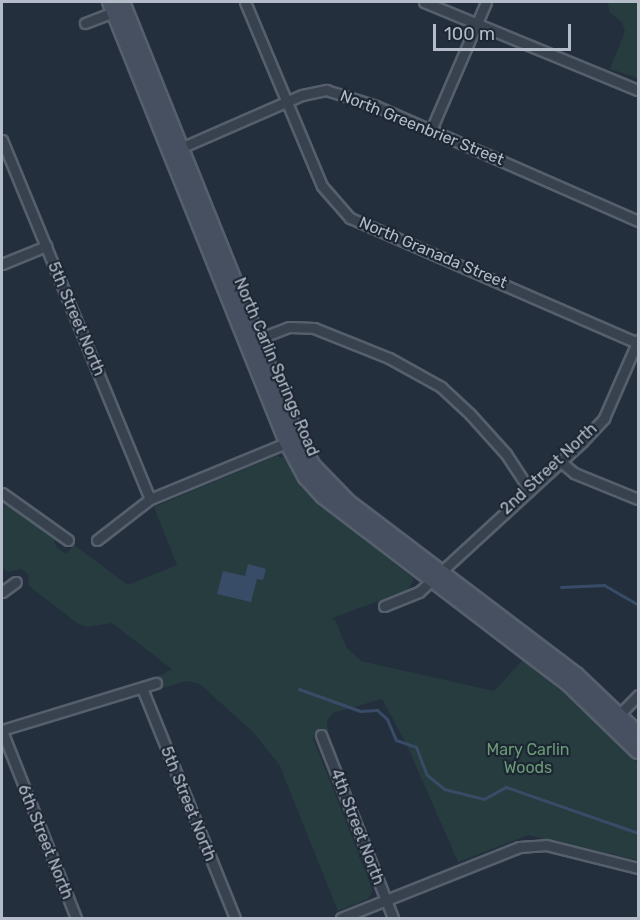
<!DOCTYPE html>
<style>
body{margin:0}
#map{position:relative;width:640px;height:920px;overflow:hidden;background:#242f3e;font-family:Rubik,sans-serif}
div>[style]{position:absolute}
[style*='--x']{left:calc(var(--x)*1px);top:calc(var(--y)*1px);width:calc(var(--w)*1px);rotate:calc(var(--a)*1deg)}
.green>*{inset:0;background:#263c3f}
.water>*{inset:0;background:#394c67}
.stream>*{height:3px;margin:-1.5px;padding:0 1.5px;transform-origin:1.5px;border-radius:1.5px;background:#394c67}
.roads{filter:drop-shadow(2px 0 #565f6c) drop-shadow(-2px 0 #565f6c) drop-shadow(0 2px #565f6c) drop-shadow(0 -2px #565f6c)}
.minor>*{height:9px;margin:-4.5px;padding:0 4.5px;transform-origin:4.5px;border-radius:4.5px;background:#38414e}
.secondary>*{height:14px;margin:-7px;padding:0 7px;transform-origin:7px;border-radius:7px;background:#465061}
span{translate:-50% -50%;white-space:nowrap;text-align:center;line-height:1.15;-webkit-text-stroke:4.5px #1d2633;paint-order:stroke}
.street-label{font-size:16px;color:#b4bcc9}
.park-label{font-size:16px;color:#6b9a76}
.frame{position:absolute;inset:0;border:3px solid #b4bcc9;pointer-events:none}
.scale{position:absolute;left:433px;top:24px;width:138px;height:27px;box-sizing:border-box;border:3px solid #b4bcc9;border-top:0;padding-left:8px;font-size:18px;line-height:21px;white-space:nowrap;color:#b4bcc9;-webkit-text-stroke:4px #1d2633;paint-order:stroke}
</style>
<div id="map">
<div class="green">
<div style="clip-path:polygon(608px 2px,638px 2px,638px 78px,610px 69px,625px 32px,622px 22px,609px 12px)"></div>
<div style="clip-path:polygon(276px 456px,284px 458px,317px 502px,414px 579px,408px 590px,330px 619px,335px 620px,347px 648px,361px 661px,494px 691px,523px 660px,594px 718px,638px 763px,638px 860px,528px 835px,458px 862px,406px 743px,382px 699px,333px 713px,327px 720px,328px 731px,313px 738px,373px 891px,368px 899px,338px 911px,279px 764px,253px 732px,200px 684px,187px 681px,159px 689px,157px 677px,172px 669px,112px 623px,86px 627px,77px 623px,29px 586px,28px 574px,21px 569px,8px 572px,2px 567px,2px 501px,54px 538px,56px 547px,66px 554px,74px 545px,128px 585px,177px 565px,154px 507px)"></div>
</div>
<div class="water">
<div style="clip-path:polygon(248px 564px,266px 569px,263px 580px,257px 579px,251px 602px,217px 594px,223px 571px,245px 576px)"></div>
</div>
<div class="stream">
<div style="--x:561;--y:587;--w:43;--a:-2.7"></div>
<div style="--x:604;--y:585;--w:39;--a:30"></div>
<div style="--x:299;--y:689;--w:65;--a:19.8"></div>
<div style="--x:360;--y:711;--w:17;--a:-3"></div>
<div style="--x:377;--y:710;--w:13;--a:42"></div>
<div style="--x:387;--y:719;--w:23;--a:67"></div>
<div style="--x:396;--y:740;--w:21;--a:19"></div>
<div style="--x:416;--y:747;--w:30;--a:69"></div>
<div style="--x:427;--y:775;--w:22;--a:39"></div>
<div style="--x:444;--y:789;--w:41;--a:14"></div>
<div style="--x:484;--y:799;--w:25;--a:-29"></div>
<div style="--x:506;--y:787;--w:140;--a:19.2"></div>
</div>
<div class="roads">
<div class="minor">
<div style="--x:245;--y:2;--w:199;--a:67.3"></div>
<div style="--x:322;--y:186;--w:43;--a:48.8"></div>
<div style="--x:350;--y:218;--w:314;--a:23.5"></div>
<div style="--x:424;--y:2;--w:231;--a:22.4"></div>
<div style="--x:85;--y:23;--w:34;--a:-21"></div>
<div style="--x:431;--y:130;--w:139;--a:-66.7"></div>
<div style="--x:2;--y:140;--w:388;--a:67.6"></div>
<div style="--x:176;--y:150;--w:137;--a:-23.6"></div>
<div style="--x:302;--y:95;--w:25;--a:-12"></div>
<div style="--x:326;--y:90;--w:52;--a:17.7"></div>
<div style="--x:376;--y:106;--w:286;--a:23.7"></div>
<div style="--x:2;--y:264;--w:48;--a:-22.2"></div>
<div style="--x:255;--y:340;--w:36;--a:-21"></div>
<div style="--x:289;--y:327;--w:25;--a:2"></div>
<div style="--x:314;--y:328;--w:81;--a:21.8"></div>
<div style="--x:389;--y:358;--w:60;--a:29.1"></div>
<div style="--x:441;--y:387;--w:40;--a:43"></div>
<div style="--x:470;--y:414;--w:54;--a:48"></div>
<div style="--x:506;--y:454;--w:42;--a:56.7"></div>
<div style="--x:561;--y:462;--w:17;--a:40"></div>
<div style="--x:574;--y:473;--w:69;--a:22.1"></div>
<div style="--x:2;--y:493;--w:81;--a:35.5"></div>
<div style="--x:97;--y:540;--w:67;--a:-37.7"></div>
<div style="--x:150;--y:499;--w:152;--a:-22.4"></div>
<div style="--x:2;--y:592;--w:17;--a:-36"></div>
<div style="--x:384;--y:606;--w:38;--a:-22"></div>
<div style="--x:419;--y:592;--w:222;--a:-42.6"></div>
<div style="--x:582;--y:442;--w:33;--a:-47"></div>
<div style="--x:604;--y:418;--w:85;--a:-66.4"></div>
<div style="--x:142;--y:688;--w:248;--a:68"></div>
<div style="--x:615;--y:719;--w:33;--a:-46"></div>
<div style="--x:2;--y:730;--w:161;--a:-17"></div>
<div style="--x:2;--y:731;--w:201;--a:68.4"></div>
<div style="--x:321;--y:735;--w:197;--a:68.5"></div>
<div style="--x:341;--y:918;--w:192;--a:-21.7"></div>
<div style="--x:519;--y:847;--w:27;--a:-4"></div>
<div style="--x:546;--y:845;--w:95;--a:14"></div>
</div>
<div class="secondary">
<div style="--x:110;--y:2;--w:474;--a:68.1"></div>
<div style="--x:287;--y:442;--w:40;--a:62"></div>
<div style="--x:306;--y:477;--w:25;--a:48"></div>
<div style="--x:323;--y:496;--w:310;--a:37.4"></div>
<div style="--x:569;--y:684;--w:96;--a:44.2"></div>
<div style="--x:122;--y:2;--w:471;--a:68.1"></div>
<div style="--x:298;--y:439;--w:31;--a:61"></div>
<div style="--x:313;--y:466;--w:50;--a:45.8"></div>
<div style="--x:348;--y:502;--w:286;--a:37.2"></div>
<div style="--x:576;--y:675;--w:86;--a:43.6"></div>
</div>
</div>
<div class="street-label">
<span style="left:422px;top:128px;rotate:22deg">North Greenbrier Street</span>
<span style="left:433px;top:253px;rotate:23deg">North Granada Street</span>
<span style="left:76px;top:319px;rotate:67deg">5th Street North</span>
<span style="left:276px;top:367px;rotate:67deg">North Carlin Springs Road</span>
<span style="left:549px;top:469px;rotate:-43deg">2nd Street North</span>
<span style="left:188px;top:804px;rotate:68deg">5th Street North</span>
<span style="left:357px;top:827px;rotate:69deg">4th Street North</span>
<span style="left:45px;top:842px;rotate:68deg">6th Street North</span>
</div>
<div class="park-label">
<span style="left:528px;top:759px">Mary Carlin<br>Woods</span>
</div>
<div class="frame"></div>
<div class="scale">100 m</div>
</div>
